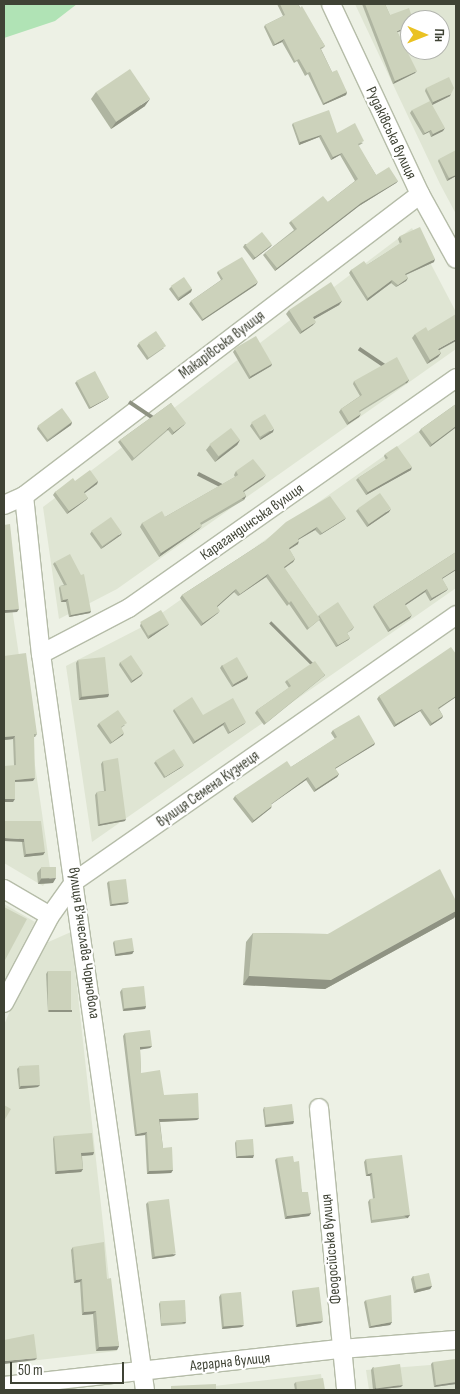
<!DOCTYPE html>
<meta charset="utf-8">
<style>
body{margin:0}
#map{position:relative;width:460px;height:1394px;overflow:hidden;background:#edf1e5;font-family:"Sofia Sans Condensed",sans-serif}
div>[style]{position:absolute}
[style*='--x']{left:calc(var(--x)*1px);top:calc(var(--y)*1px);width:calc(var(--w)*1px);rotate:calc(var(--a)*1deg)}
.residential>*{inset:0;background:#dfe5d3}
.green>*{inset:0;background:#b0e3b5}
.roads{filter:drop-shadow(1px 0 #b5bca8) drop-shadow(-1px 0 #b5bca8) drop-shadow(0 1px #b5bca8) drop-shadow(0 -1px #b5bca8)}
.minor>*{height:18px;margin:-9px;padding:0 9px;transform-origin:9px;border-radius:9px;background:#fff}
.wall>*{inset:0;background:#afb5a1}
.shaded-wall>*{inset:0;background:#8f9383;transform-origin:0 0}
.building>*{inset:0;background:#ccd2bb;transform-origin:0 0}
span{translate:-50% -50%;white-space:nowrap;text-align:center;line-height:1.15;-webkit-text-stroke:4.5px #fff;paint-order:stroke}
.street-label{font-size:15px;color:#3f4335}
.frame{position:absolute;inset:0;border:5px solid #3f4335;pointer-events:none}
.north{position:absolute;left:400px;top:10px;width:50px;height:50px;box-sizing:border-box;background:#fff;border:1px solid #b2b4ae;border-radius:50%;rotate:91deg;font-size:14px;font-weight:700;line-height:20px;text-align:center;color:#3f4335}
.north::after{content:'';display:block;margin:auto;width:18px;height:22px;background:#eac223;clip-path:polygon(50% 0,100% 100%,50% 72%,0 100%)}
.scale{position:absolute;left:10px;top:1362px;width:114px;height:22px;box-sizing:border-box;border:2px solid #3f4335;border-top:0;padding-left:6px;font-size:15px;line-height:18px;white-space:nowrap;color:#3f4335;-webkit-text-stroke:4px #fff;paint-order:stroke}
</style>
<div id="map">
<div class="residential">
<div style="clip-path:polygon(evenodd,355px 4px,456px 4px,456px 214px,440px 184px,355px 4px,410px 20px,440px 20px,440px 50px,410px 50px,410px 20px)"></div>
<div style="clip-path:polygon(412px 228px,456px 312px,456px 349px,117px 589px,59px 619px,43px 507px)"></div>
<div style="clip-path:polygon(456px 405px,456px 588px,92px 842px,66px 666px,142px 627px)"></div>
<div style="clip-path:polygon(4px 553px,51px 875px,43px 886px,4px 863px)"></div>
<div style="clip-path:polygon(4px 904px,35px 922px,4px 981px)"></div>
<div style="clip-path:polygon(71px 932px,117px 1351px,4px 1364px,4px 1025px,37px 947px)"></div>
<div style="clip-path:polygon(456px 1363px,456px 1390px,369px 1390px,366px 1370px)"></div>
<div style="clip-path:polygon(321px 1374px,323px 1390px,179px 1390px)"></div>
</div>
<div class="green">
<div style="clip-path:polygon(4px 4px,77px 4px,55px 21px,4px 38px)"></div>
</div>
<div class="roads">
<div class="minor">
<div style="--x:331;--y:4;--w:210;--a:64.9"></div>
<div style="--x:420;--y:194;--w:74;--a:61"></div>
<div style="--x:24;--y:496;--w:159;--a:83.9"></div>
<div style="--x:41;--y:654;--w:743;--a:81.96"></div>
<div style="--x:4;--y:505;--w:22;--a:-24"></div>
<div style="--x:24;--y:496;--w:498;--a:-37.3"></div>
<div style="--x:41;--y:654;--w:99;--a:-27.6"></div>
<div style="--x:129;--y:608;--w:400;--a:-35.1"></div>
<div style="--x:4;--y:889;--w:53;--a:30.4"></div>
<div style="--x:4;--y:1003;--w:98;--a:-62.1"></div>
<div style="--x:50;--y:916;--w:43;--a:-54.5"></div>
<div style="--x:75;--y:881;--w:465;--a:-34.9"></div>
<div style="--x:319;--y:1108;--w:283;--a:84.5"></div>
<div style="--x:4;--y:1386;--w:339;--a:-6.3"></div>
<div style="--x:341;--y:1349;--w:115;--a:-4.5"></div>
</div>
</div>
<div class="wall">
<div style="clip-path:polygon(277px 4px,298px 4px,325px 46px,323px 48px,321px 49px,332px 72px,347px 92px,346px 95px,323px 105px,308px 74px,305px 76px,297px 61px,294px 63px,282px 42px,273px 46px,264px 27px,265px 25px,283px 16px)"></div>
<div style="clip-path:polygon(362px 4px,385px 4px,415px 73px,393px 84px)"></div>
<div style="clip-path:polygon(426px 88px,450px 96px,432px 105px,425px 91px)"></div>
<div style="clip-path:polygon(96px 92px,145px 106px,111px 129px,91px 99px)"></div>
<div style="clip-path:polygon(412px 110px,443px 131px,431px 137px,429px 132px,423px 135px,410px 113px)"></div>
<div style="clip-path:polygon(293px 123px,337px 133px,363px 143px,358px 146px,376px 175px,398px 181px,396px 183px,359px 206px,275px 271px,263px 255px,265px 253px,294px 230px,289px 223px,291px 221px,328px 202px,355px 181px,340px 155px,331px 160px,319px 137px,299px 145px,292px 125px)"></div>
<div style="clip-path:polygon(439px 159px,456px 176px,447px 181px,438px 161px)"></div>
<div style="clip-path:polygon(400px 236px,434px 262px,406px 275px,408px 278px,406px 281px,396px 287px,391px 283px,367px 301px,349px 273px,351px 270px,367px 265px,400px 244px,398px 239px)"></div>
<div style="clip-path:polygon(245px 244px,272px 245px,270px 247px,253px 260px,243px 247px)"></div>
<div style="clip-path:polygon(218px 271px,256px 285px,202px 321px,189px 304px,191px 301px,221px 280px,217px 273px)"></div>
<div style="clip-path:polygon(171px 287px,192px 289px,191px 292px,178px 301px,169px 289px)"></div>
<div style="clip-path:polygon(342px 301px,339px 305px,314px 319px,313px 325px,300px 334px,286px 314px,289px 310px)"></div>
<div style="clip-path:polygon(415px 334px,439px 350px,441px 353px,438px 357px,427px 364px,412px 338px)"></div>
<div style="clip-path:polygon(139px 343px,164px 348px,147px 360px,137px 346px)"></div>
<div style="clip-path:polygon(235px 349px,272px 364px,271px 366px,249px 379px,233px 352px)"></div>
<div style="clip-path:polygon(409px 380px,407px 383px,360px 412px,359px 417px,347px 425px,339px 412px,341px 409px,360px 396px,353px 384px,354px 381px)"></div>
<div style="clip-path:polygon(77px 381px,109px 397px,107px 399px,89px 409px,75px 383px)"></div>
<div style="clip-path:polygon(171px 403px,184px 425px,172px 435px,168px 430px,132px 461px,118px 442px,120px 440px)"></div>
<div style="clip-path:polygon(456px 404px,456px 430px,455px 428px,430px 447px,419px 432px,421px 429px)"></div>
<div style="clip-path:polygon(72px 422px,71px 425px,47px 442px,37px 429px,38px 426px)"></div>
<div style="clip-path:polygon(252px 423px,273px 432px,260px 440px,250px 426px)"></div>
<div style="clip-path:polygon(240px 440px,237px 445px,215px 462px,206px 450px,210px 445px)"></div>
<div style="clip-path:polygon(385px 454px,411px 470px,366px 495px,356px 480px,358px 478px,386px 460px,384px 456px)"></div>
<div style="clip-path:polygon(236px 471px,263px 479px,244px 492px,246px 496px,244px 500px,201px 525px,199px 529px,159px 557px,140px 527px,142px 523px,165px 517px,235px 477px,234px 475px)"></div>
<div style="clip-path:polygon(75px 481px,98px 481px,97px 484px,84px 493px,88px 498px,86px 500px,67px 514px,53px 495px,55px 492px)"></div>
<div style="clip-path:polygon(358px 509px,389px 512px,367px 527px,356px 511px)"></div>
<div style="clip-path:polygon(346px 518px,344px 520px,320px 535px,315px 530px,298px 540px,298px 544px,289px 549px,295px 559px,293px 562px,284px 568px,318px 617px,319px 615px,354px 627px,352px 630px,347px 633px,350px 638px,348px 640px,336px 647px,319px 620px,307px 630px,289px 604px,287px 606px,266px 577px,238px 596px,234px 592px,217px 607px,218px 613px,201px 626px,180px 598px,182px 595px,264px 542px)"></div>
<div style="clip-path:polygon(92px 531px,121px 535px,101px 549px,90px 534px)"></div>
<div style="clip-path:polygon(456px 552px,456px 570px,442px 579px,448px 589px,446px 591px,430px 601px,425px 592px,405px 605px,410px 618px,388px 632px,373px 607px,374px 605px)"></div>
<div style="clip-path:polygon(55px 562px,91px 611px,90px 613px,69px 617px,66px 602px,61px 602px,59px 588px,60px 586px,64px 585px,53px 564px)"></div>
<div style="clip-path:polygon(141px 623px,169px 624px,167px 626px,148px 639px,140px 626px)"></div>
<div style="clip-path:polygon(456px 654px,456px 697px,439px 709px,443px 716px,442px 718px,430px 726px,420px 711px,394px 727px,377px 699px,379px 696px)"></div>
<div style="clip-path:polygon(4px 656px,37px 734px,35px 737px,34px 737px,33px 781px,15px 782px,13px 802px,14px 765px,13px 739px,4px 740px)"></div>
<div style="clip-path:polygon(78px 660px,109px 694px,108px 697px,79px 700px,76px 663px)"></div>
<div style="clip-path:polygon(120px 662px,143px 673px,141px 676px,131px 683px,119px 665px)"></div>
<div style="clip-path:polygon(222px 665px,248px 676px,247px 679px,232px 687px,220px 668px)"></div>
<div style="clip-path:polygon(323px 677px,264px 725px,255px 713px,257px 710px,289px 688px,285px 682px,287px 680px)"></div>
<div style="clip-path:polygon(174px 709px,244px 724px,228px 734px,223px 725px,193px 744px,173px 711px)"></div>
<div style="clip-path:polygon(99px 723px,125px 725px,121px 728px,123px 735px,110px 744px,97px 726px)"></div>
<div style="clip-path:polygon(333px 730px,375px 743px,374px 745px,335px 769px,339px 774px,337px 777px,314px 792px,306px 780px,271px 804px,271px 808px,252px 823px,233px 799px,235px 796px,291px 767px,335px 739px,331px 733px)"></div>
<div style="clip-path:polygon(103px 761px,125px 821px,98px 826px,95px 795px,97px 792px,104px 791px,101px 764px)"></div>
<div style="clip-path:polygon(156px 761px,182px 767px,164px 778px,154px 763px)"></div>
<div style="clip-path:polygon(4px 821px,45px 852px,43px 855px,24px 857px,22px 842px)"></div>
<div style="clip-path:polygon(41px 868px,53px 883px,38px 884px,37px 873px)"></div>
<div style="clip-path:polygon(109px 881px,127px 904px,110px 906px,107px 883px)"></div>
<div style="clip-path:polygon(456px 901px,456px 915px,454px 918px,325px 989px,243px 985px,246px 942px,253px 933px,328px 934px)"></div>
<div style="clip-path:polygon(114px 941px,134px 951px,132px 954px,115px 956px,113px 943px)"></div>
<div style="clip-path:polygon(48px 971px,70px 1012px,48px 1012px,46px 974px)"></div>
<div style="clip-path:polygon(122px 989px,146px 1006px,145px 1009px,123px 1011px,120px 992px)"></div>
<div style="clip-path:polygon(125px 1033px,152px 1046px,150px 1048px,140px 1049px,141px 1073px,164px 1095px,199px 1118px,197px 1120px,160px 1122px,163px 1148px,173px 1170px,171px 1173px,147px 1174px,145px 1135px,135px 1136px,123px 1036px)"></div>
<div style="clip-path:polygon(19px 1067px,38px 1087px,19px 1089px,17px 1069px)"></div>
<div style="clip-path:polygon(264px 1107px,294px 1121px,293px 1124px,265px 1127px,263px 1110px)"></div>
<div style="clip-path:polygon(54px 1136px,94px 1152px,93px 1155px,82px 1156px,83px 1169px,81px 1172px,55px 1174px,53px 1139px)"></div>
<div style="clip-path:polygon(236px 1141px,253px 1158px,236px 1158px,235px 1143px)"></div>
<div style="clip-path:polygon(277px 1158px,294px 1162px,302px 1192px,311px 1213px,309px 1216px,285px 1219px,275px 1160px)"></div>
<div style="clip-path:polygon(366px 1159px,408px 1218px,371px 1223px,368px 1202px,370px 1199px,373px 1199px,370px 1176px,366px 1176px,364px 1162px)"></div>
<div style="clip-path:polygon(148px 1202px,174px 1256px,152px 1259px,146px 1204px)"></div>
<div style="clip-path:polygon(73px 1247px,107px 1279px,119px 1346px,117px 1350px,96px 1351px,93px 1314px,82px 1315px,80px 1282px,74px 1283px,71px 1250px)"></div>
<div style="clip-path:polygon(413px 1276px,432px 1286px,430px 1289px,414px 1293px,411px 1279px)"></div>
<div style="clip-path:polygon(293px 1290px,321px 1323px,296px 1327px,292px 1292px)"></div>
<div style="clip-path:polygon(221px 1294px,242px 1327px,222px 1329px,219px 1297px)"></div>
<div style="clip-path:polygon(366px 1300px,392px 1322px,390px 1325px,369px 1328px,364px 1302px)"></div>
<div style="clip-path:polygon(160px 1302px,185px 1324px,161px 1326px,159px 1304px)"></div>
<div style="clip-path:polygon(433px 1362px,456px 1384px,434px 1387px,431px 1364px)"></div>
<div style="clip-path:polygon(373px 1367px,401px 1387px,373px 1390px,371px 1370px)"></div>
<div style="clip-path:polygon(296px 1382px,325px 1390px,295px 1390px,294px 1384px)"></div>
</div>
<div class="shaded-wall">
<div style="clip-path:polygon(410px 26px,410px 28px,395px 33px,397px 31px)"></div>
<div style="clip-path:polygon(284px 39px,282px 42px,273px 46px,275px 44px)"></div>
<div style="clip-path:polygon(417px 71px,415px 73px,393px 84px,395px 81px)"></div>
<div style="clip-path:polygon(347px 92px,346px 95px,323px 105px,324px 103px)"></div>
<div style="clip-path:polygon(451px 94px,450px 96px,432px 105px,433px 102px)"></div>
<div style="clip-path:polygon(150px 99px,145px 106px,111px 129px,116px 122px)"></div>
<div style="clip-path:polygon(445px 128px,443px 131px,431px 137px,433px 134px)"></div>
<div style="clip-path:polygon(431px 130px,429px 132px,423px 135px,425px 133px)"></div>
<div style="clip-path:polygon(321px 135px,319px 137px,299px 145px,300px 142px)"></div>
<div style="clip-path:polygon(342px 153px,340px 155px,331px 160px,333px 157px)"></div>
<div style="clip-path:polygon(456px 175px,456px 176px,447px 181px,449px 178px)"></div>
<div style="clip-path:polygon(398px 181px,396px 183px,359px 206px,275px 271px,277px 268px,361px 203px)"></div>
<div style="clip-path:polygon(272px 245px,270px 247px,253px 260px,255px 257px)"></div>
<div style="clip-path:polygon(435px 259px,434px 262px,403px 276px,405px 274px)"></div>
<div style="clip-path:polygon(408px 278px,406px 281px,396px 287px,398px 285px)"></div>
<div style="clip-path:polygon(392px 280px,391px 283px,367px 301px,368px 298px)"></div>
<div style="clip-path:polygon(258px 282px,256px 285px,202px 321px,203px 319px)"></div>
<div style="clip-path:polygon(192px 289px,191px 292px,178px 301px,179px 299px)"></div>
<div style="clip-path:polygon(342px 301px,339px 305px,311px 321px,313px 317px)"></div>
<div style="clip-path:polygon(316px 322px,313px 325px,300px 334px,302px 331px)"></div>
<div style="clip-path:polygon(456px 339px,456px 341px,436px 352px,438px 349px)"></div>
<div style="clip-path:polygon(441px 353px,438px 357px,427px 364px,430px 360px)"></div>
<div style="clip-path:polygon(272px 364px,271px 366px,249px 379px,251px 376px)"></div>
<div style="left:409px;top:380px;width:4px;height:59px;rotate:124deg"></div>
<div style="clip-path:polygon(109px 397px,107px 399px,89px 409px,91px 407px)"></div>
<div style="clip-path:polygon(361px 414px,359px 417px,347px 425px,349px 422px)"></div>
<div style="clip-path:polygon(72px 422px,71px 425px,47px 442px,49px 440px)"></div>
<div style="clip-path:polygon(186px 423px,184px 425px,172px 435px,174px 432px)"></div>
<div style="clip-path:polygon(456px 426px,455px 428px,430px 447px,432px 444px)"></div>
<div style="left:170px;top:427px;width:4px;height:48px;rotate:124deg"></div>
<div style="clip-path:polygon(274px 429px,273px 432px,260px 440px,261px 438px)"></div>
<div style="clip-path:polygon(240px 440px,237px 445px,215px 462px,219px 457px)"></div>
<div style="clip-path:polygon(412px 467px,411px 470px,366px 495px,368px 492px)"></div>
<div style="clip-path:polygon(266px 475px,263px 479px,240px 494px,243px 491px)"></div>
<div style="clip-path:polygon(98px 481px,97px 484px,82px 495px,84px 492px)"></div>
<div style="left:246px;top:496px;width:4px;height:53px;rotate:117deg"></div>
<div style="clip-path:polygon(88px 498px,86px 500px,67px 514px,69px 511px)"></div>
<div style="clip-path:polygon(391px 509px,389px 512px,367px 527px,369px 524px)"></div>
<div style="clip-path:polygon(346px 518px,344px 520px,320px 535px,322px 533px)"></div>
<div style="clip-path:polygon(202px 526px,199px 529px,159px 557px,161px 553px)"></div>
<div style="clip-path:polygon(317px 527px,315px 530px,296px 541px,298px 539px)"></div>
<div style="clip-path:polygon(122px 533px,121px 535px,101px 549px,103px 547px)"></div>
<div style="clip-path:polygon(299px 541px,298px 544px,287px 551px,289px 548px)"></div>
<div style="clip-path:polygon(295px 559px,293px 562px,282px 570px,284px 567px)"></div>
<div style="clip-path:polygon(456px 569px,456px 570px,440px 580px,442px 578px)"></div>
<div style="clip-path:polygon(268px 574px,266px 577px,238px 596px,240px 594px)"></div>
<div style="clip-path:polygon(236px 589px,234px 592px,215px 609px,217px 606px)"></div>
<div style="clip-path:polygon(427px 589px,425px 592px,403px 607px,405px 604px)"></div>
<div style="clip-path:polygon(448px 589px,446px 591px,430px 601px,432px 598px)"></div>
<div style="clip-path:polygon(68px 599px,66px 602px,61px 602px,63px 600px)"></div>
<div style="clip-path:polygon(19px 609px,17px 612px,4px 613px,4px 610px)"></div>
<div style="clip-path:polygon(91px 611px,90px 613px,69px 617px,71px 615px)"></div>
<div style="clip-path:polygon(220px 611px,218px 613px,201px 626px,203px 623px)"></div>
<div style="clip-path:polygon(412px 615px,410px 618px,388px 632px,390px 629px)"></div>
<div style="clip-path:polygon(169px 624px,167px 626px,148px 639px,150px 636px)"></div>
<div style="clip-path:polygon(350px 638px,348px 640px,336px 647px,338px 645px)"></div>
<div style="clip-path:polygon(143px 673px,141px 676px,131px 683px,133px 680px)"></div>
<div style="left:325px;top:675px;width:3px;height:76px;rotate:135deg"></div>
<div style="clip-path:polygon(248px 676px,247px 679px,232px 687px,234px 684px)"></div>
<div style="clip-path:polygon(109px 694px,108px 697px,79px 700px,81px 697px)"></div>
<div style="clip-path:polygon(456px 696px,456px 697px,436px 710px,438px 708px)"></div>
<div style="clip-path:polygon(422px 709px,420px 711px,394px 727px,396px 724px)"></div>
<div style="clip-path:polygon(443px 716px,442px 718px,430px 726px,432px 723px)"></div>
<div style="clip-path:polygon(225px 722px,223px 725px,193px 744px,195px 741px)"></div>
<div style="clip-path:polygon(246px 722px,244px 724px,228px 734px,230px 732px)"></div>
<div style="clip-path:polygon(124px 733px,123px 735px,110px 744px,112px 742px)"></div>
<div style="clip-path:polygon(15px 736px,13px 739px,4px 740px,4px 737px)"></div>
<div style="clip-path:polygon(375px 743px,374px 745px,333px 770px,335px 768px)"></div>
<div style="clip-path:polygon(184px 765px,182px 767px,164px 778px,166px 776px)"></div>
<div style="clip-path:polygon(339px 774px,337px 777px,314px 792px,316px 789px)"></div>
<div style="clip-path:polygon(308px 777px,306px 780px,269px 806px,271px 804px)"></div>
<div style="clip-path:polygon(35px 778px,33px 781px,13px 782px,15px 780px)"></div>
<div style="clip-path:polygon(4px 799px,15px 799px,13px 802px,4px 802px)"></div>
<div style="clip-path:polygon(272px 806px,271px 808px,252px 823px,254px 820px)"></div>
<div style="clip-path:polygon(126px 819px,125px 821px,98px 826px,100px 824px)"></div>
<div style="left:4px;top:838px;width:20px;height:3px;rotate:3deg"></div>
<div style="clip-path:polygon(45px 852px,43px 855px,24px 857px,26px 854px)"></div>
<div style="clip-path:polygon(56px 878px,53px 883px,38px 884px,41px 879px)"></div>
<div style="clip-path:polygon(129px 902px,127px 904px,110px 906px,112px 904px)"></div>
<div style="clip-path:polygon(456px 911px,456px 915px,454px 918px,325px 989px,243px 985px,249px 976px)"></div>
<div style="clip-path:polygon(134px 951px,132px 954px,115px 956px,116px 954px)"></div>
<div style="clip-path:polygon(146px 1006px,145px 1009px,123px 1011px,124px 1009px)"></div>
<div style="left:49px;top:1010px;width:23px;height:2px"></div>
<div style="clip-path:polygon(152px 1046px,150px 1048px,138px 1050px,140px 1047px)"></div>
<div style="clip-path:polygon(40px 1085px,38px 1087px,19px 1089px,21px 1086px)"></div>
<div style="clip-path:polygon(199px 1118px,197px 1120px,158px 1122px,159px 1119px)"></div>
<div style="clip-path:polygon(294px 1121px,293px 1124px,265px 1127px,266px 1125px)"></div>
<div style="clip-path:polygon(147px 1132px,145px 1135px,135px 1136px,137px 1134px)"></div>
<div style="clip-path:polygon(94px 1152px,93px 1155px,80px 1156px,81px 1153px)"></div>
<div style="clip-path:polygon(254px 1155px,253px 1158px,236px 1158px,238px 1156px)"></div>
<div style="clip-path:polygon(83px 1169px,81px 1172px,55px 1174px,57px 1171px)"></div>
<div style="clip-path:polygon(173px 1170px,171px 1173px,147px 1174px,149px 1171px)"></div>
<div style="clip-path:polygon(372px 1173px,370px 1176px,366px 1176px,368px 1174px)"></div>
<div style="clip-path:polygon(311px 1213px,309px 1216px,285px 1219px,287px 1216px)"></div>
<div style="left:410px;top:1215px;width:4px;height:38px;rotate:124deg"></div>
<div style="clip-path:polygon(176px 1254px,174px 1256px,152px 1259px,154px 1257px)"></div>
<div style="clip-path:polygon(82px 1279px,80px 1282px,74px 1283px,76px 1280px)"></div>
<div style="clip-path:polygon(432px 1286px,430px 1289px,414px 1293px,416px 1290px)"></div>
<div style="clip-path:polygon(96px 1311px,93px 1314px,82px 1315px,84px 1312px)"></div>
<div style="clip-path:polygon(323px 1321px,321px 1323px,296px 1327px,298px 1324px)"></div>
<div style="left:186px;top:1322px;width:2px;height:24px;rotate:117deg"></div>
<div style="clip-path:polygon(392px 1322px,390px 1325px,369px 1328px,371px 1326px)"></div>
<div style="clip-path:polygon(244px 1325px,242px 1327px,222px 1329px,224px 1326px)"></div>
<div style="clip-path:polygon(119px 1346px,117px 1350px,96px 1351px,99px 1347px)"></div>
<div style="clip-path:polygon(37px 1358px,35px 1360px,4px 1364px,4px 1361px)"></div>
<div style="clip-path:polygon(456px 1382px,456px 1384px,434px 1387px,436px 1385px)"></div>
<div style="clip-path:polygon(403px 1385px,401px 1387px,374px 1390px,375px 1388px)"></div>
</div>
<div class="building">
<div style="clip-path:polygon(280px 4px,298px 4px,300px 8px,302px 6px,325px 46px,320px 48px,332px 72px,337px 70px,347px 92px,324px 103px,310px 72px,307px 73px,299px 59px,295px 61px,284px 39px,275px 44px,265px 25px,285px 15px)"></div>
<div style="clip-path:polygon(365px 4px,385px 4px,390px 15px,409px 8px,413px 20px,410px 20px,410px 26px,397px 31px,417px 71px,395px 81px)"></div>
<div style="left:130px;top:69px;width:36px;height:41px;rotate:56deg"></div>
<div style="clip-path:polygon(449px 77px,454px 88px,451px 94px,433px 102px,426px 88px)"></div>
<div style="clip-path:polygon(430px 101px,445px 128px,433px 134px,431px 130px,425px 133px,412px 110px)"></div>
<div style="clip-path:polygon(329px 110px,337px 133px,355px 123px,364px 141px,358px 144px,376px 175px,389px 167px,398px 181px,361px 203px,277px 268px,265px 253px,297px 229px,291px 221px,323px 196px,328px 202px,358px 179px,342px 153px,333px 157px,321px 135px,300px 142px,293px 123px)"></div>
<div style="clip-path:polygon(456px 150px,456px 175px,449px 178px,439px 159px)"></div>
<div style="clip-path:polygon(420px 227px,435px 259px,405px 274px,408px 278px,398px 285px,392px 280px,368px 298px,351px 270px,364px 261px,367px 265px,402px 242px,400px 236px)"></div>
<div style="left:262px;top:232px;width:16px;height:21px;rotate:52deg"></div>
<div style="clip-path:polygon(242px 257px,258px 282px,203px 319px,191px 301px,223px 279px,218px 271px)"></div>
<div style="left:184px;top:277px;width:14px;height:16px;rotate:56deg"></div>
<div style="clip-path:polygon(331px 282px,342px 301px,313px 317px,316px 322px,302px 331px,289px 310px)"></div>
<div style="clip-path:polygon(456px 314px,456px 339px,438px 349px,441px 353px,430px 360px,415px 334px,426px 327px,428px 331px)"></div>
<div style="left:156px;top:331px;width:18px;height:21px;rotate:56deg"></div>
<div style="left:256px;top:336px;width:32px;height:25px;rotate:60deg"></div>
<div style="clip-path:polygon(397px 357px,409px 380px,359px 411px,361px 414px,349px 422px,341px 409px,362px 395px,354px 381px)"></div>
<div style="left:95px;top:371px;width:30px;height:21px;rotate:62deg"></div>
<div style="clip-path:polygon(171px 403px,186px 423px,174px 432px,170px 427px,134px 458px,120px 440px)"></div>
<div style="clip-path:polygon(456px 404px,456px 426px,432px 444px,421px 429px)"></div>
<div style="left:62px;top:408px;width:17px;height:30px;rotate:54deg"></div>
<div style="left:265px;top:414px;width:17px;height:16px;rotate:59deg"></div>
<div style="left:231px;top:428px;width:15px;height:27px;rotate:53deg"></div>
<div style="clip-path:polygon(397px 446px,412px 467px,368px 492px,358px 478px,388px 458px,385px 454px)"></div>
<div style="clip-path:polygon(253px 459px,266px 475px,243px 491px,246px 496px,200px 523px,202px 526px,161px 553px,142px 523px,162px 511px,165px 517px,238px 475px,236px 471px)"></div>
<div style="clip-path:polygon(90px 470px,98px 481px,84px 492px,88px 498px,69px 511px,55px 492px,73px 478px,75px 481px)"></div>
<div style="left:380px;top:493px;width:19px;height:27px;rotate:55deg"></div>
<div style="clip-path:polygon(330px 496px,346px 518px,322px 533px,317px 527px,298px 539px,299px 541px,289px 548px,295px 559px,284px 567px,320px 619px,309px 628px,291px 601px,289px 603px,268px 574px,240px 594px,236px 589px,217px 606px,220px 611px,203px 623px,182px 595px,264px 542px,286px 522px)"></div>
<div style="left:111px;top:517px;width:19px;height:24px;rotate:55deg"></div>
<div style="clip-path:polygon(10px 524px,19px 609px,4px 610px,4px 525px)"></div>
<div style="clip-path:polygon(456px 552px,456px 569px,442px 578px,448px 589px,432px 598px,427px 589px,405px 604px,412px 615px,390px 629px,374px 605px)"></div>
<div style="clip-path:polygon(70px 554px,81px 575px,84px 574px,91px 611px,71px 615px,68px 599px,63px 600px,60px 586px,67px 585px,55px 562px)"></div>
<div style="clip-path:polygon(338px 602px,354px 627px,347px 633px,350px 638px,338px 645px,319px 615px)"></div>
<div style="left:161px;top:610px;width:16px;height:24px;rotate:60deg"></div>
<div style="clip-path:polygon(451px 647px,456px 654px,456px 696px,438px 708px,443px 716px,432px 723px,422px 709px,396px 724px,379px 696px)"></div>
<div style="clip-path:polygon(26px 653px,37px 734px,34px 734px,35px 778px,15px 780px,15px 799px,4px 799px,4px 766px,16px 765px,15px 736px,4px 737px,4px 662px,5px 662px,4px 656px)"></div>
<div style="left:131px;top:655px;width:22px;height:13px;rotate:56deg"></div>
<div style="left:105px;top:657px;width:37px;height:27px;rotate:84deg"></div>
<div style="left:237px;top:657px;width:22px;height:17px;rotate:60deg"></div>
<div style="clip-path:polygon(315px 661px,325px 675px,266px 723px,257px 710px,291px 686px,287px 680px)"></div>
<div style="clip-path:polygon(192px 697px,203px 715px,233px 698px,246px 722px,230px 732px,225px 722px,195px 741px,174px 709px)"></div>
<div style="clip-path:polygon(118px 710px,127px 723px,121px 727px,124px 733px,112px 742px,99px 723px)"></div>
<div style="clip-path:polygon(359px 715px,375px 743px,335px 768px,339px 774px,316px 789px,308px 777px,271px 804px,272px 806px,254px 820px,235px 796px,287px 761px,291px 767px,337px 737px,333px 730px)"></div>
<div style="left:174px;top:749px;width:19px;height:22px;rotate:58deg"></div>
<div style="clip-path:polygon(118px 758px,126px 819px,100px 824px,97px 792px,106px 791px,103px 761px)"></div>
<div style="clip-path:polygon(4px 821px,41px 821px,45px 852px,26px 854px,24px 839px,4px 838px)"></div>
<div style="left:56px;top:867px;width:11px;height:15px;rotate:90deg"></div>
<div style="clip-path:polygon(440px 869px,456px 901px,456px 911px,331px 980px,249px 976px,253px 933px,328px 934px)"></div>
<div style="left:126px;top:879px;width:23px;height:17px;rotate:83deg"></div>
<div style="clip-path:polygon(4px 907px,27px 919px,4px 962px)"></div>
<div style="left:132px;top:938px;width:13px;height:18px;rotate:81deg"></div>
<div style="left:48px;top:971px;width:23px;height:39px"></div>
<div style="left:144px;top:986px;width:20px;height:22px;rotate:84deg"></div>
<div style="clip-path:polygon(150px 1030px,152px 1046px,140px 1047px,141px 1073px,160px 1070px,164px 1095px,198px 1093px,199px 1118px,159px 1119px,163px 1148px,172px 1147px,173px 1170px,149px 1171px,147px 1132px,137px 1134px,125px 1033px)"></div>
<div style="left:39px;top:1065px;width:20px;height:20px;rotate:87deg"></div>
<div style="left:292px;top:1104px;width:17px;height:28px;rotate:83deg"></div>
<div style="clip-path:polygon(4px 1105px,11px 1109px,4px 1121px)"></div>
<div style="clip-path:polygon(92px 1133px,94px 1152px,81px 1153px,83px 1169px,57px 1171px,54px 1136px)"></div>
<div style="left:253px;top:1139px;width:16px;height:17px;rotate:86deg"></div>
<div style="clip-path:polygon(402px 1155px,410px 1215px,372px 1220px,370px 1199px,375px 1198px,372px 1173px,368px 1174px,366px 1159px)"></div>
<div style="clip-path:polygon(293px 1156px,294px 1162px,299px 1161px,302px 1192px,308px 1192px,311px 1213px,287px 1216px,277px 1158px)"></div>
<div style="left:169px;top:1199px;width:55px;height:21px;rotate:83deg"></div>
<div style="clip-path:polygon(104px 1242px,107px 1279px,111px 1278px,119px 1346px,99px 1347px,96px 1311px,84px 1312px,82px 1279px,76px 1280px,73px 1247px)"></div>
<div style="left:429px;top:1273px;width:13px;height:16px;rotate:77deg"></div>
<div style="left:319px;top:1287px;width:34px;height:26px;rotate:83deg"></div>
<div style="left:241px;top:1292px;width:33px;height:20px;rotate:85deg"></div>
<div style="clip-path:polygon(391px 1295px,392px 1322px,371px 1326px,366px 1300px)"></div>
<div style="left:185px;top:1300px;width:22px;height:25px;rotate:87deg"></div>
<div style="clip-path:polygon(34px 1334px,37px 1358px,4px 1361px,4px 1340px)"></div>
<div style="clip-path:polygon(455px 1359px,456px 1369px,456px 1382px,436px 1385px,433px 1362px)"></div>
<div style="left:400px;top:1364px;width:21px;height:27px;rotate:82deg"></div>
<div style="clip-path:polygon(323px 1378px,325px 1390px,297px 1390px,296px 1382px)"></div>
<div style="clip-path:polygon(216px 1384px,216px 1390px,171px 1390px,171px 1386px)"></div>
</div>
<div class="street-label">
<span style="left:391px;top:133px;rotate:65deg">Рудаківська вулиця</span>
<span style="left:222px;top:345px;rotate:-37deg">Макарівська вулиця</span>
<span style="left:252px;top:522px;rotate:-35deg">Карагандинська вулиця</span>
<span style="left:208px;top:789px;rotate:-35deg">вулиця Семена Кузнеця</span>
<span style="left:84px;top:943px;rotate:82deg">вулиця В'ячеслава Чорновола</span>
<span style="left:331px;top:1249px;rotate:-95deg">Феодосійська вулиця</span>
<span style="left:230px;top:1362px;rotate:-6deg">Аграрна вулиця</span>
</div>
<div class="frame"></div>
<div class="north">Пн</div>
<div class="scale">50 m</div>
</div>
